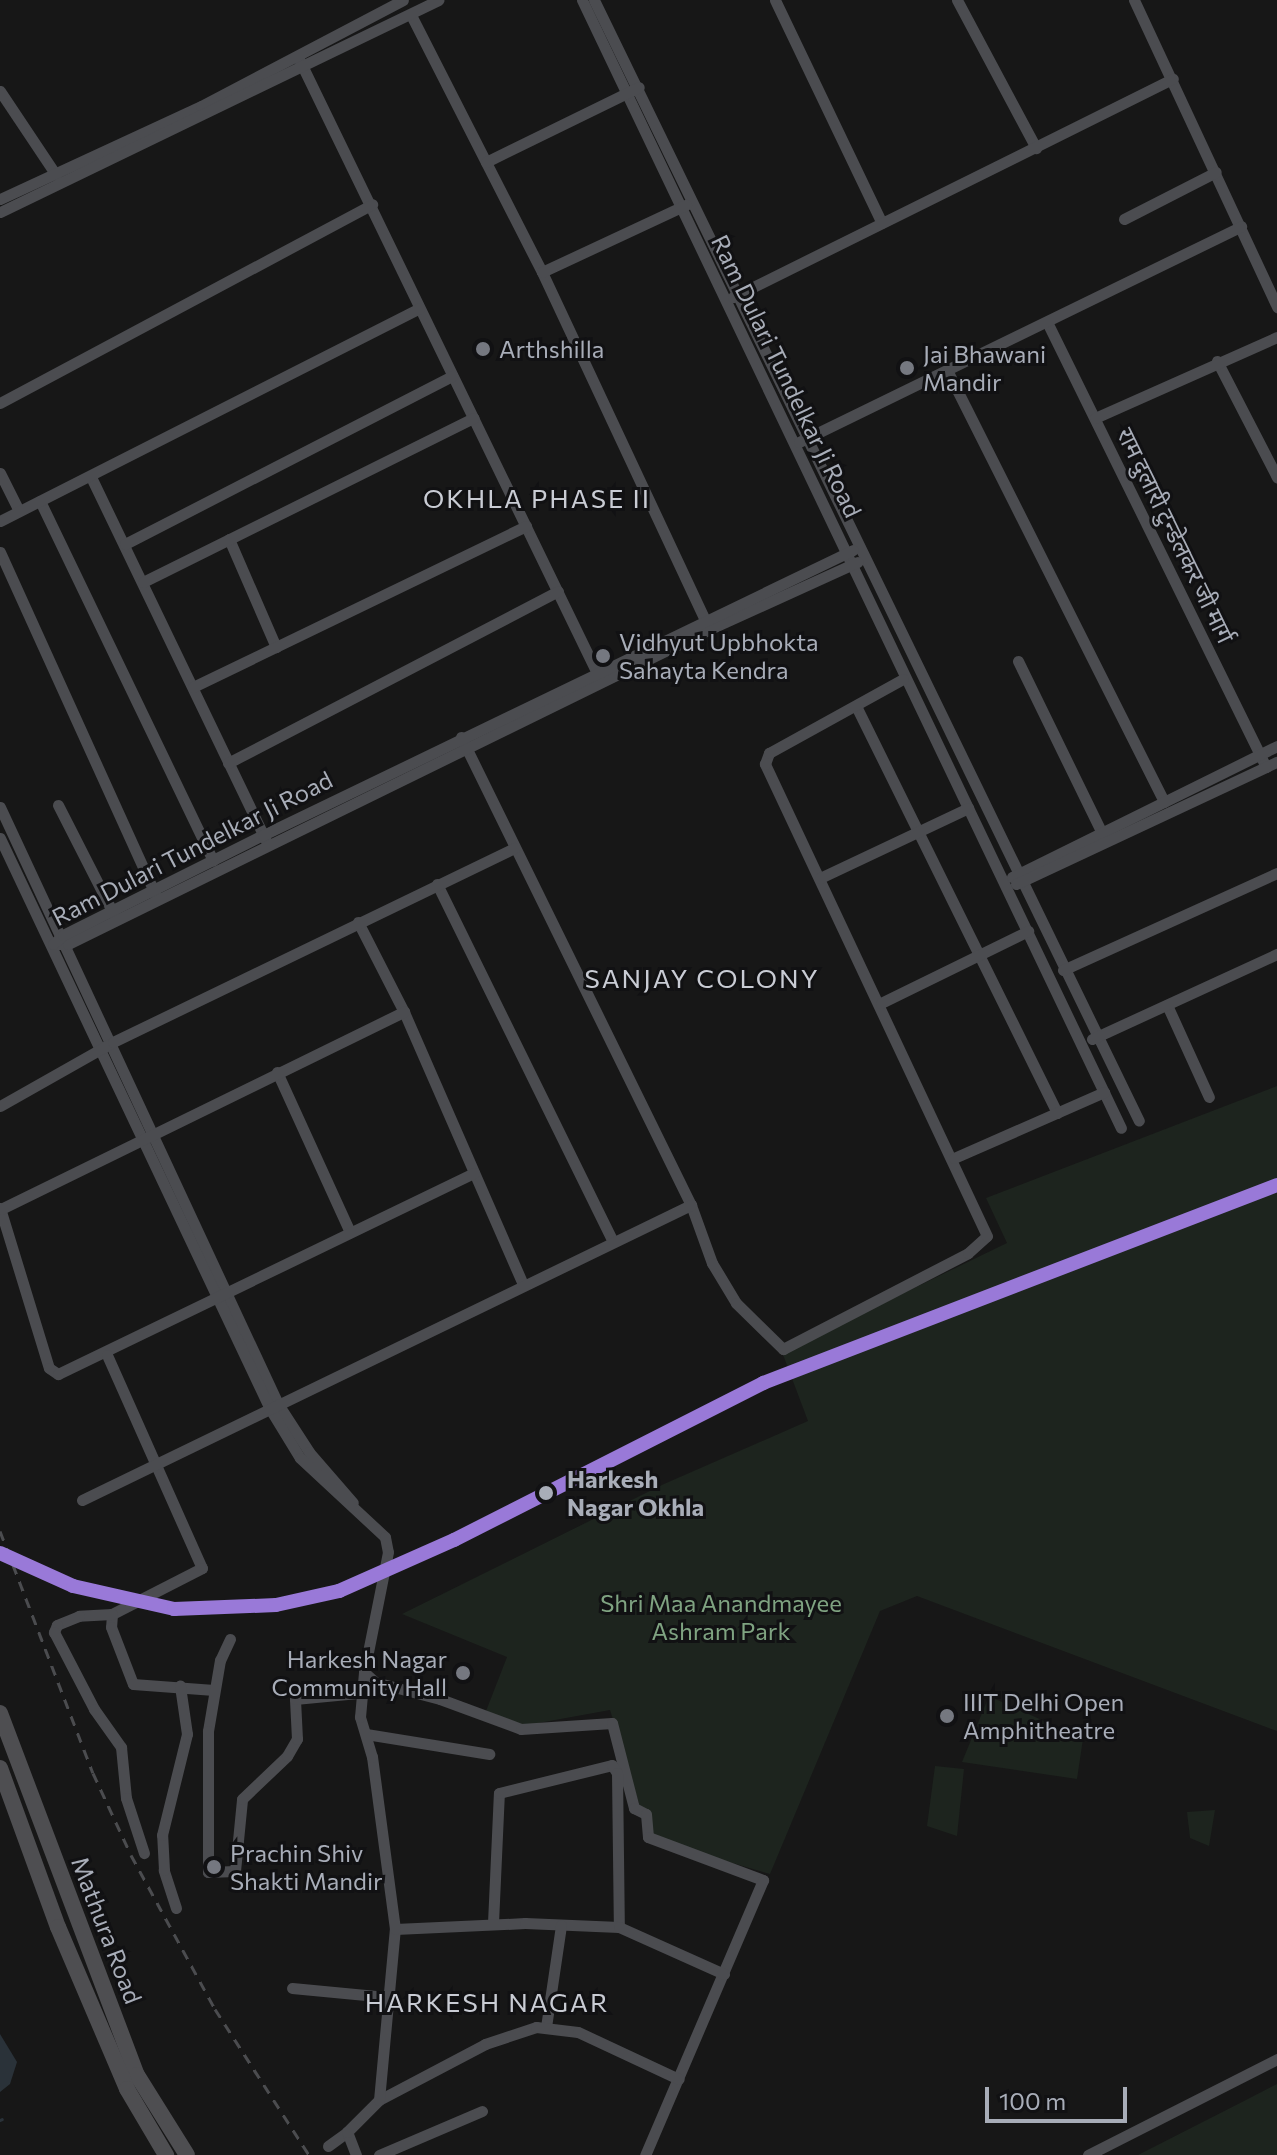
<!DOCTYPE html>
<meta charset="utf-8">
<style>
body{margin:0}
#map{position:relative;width:1277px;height:2155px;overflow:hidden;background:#171717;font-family:Commissioner,"Noto Sans Devanagari",sans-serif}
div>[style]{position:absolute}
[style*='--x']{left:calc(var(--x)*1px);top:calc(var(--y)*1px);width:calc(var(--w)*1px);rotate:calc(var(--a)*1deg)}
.green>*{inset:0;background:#1d241e}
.water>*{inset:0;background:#2a3239}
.stream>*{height:3px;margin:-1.5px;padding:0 1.5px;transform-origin:1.5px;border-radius:1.5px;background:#2a3239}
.minor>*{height:11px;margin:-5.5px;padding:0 5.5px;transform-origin:5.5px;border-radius:5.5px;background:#4b4c50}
.highway>*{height:16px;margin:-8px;padding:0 8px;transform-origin:8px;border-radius:8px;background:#4e4e51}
.rail>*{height:3px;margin-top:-1.5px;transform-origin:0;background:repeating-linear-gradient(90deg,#4b4c4f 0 10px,transparent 0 18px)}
.metro-1>*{height:14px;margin:-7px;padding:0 7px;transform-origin:7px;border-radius:7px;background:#9979d8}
.dots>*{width:22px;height:22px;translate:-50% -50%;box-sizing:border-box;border:4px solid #111113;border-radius:50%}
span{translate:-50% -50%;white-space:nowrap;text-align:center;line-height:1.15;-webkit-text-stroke:6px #111113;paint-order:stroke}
.poi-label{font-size:24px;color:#a8adb8}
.left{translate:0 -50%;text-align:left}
.right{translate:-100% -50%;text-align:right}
.street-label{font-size:24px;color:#a8adb8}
.stop-label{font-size:24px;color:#a8adb8;font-weight:700}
.park-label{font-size:24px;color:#7fa381}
.neighbourhood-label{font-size:26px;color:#c9ccd4;letter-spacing:2px}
.scale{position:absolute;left:985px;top:2087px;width:142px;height:36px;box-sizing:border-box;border:4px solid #a8adb8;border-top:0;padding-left:10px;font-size:24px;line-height:28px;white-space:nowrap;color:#a8adb8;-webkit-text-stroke:6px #111113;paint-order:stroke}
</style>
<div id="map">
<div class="green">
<div style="clip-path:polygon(1277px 1086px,1277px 1731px,917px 1596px,880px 1611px,770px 1874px,650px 1839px,610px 1710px,522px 1726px,486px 1711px,507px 1657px,402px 1614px,664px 1484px,808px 1421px,782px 1352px,1007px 1243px,986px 1198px)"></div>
<div style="clip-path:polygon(989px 1696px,1083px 1739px,1077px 1779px,962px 1762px)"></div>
<div style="clip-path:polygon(935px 1766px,964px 1769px,957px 1836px,927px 1826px)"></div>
<div style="clip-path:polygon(1215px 1810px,1209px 1846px,1190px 1838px,1187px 1812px)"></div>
<div style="clip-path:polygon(1277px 2084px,1277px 2155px,1138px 2155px,1244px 2101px)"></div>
</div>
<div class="water">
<div style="clip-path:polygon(0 2034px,17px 2062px,10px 2084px,0 2092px)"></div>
</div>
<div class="stream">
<div style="--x:0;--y:2120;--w:2;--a:-27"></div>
</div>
<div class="minor">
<div style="--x:582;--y:0;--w:1250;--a:64.46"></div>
<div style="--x:594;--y:0;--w:1246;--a:64.07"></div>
<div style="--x:775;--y:0;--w:247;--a:64.4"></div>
<div style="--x:957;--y:0;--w:168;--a:61.9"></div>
<div style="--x:1134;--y:0;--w:339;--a:65"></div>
<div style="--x:411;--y:15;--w:288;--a:63"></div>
<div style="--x:542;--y:272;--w:391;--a:64.9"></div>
<div style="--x:298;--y:57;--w:687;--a:64.11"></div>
<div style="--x:0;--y:91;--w:101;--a:56.3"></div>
<div style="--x:486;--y:162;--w:170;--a:-26.1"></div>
<div style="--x:0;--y:199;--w:221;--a:-24.8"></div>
<div style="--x:201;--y:106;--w:228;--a:-27.7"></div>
<div style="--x:0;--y:212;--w:487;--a:-25.8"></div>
<div style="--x:1124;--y:219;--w:103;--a:-27.1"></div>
<div style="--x:542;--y:272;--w:159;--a:-25"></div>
<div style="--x:733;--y:297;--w:491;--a:-26.4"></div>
<div style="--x:1047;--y:322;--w:496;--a:63.8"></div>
<div style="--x:1217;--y:361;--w:131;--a:62.7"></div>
<div style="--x:948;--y:372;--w:481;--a:63.3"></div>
<div style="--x:0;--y:403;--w:422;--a:-28.1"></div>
<div style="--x:1095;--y:418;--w:199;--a:-24"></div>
<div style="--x:799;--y:442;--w:492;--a:-26"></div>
<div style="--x:0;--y:473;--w:42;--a:63.4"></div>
<div style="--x:91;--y:477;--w:404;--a:64.3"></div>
<div style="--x:40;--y:501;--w:399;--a:64.3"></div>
<div style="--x:0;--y:521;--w:470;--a:-26.9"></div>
<div style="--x:229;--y:539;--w:118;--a:66.5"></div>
<div style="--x:125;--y:544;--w:368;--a:-27.2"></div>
<div style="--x:0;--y:552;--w:375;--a:65.6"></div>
<div style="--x:143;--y:582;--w:369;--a:-26.4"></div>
<div style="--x:1018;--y:661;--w:191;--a:64"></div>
<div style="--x:193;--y:687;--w:370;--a:-25.8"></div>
<div style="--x:856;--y:706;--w:454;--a:63.7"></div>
<div style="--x:461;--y:737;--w:521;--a:63.83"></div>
<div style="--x:691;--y:1205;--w:62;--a:70.1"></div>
<div style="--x:712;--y:1263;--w:47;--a:59"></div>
<div style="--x:736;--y:1303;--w:66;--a:44.4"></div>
<div style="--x:783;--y:1349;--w:208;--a:-27.4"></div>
<div style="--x:968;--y:1253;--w:25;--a:-42"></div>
<div style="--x:987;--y:1236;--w:522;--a:-115.19"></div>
<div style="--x:765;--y:764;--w:12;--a:-70"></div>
<div style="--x:769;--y:753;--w:153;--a:-28.9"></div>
<div style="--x:228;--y:763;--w:372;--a:-27.5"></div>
<div style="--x:58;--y:805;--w:123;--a:63"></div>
<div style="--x:0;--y:807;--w:659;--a:65.03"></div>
<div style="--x:278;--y:1404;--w:57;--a:57.1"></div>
<div style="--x:309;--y:1452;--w:67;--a:49.2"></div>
<div style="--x:0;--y:838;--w:632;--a:64.69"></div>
<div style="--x:270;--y:1409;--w:57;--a:58.5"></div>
<div style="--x:300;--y:1458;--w:116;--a:42.9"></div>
<div style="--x:385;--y:1537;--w:15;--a:79"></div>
<div style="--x:388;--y:1552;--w:122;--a:101.3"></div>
<div style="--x:364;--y:1672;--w:15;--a:42"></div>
<div style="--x:375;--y:1682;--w:67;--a:14.7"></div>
<div style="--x:440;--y:1699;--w:86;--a:20.3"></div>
<div style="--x:521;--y:1729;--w:91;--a:-3.8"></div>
<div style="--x:612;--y:1723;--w:88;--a:75.5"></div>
<div style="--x:634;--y:1808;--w:13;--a:27"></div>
<div style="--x:646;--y:1814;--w:23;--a:85"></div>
<div style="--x:648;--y:1837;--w:123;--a:20.5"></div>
<div style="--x:763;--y:1880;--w:299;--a:113.2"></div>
<div style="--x:1012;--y:877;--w:296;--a:-26.3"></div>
<div style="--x:820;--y:878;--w:164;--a:-25.3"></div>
<div style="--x:437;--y:884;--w:397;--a:63.8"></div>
<div style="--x:1016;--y:884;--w:288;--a:-25.1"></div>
<div style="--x:358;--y:922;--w:101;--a:62.9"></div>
<div style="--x:404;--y:1012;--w:295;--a:66.4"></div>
<div style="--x:53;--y:944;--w:15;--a:0"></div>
<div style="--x:68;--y:944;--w:715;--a:-26.14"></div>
<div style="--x:710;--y:629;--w:162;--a:-24.4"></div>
<div style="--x:53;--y:944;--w:13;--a:-42"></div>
<div style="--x:63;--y:935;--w:224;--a:-26.6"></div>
<div style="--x:263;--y:835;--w:655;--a:-25.78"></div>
<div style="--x:1063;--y:970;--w:235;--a:-24.4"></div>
<div style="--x:881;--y:1003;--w:164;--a:-26.1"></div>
<div style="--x:1167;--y:1005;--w:101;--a:65.5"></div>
<div style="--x:1092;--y:1039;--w:204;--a:-24.7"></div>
<div style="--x:277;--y:1072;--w:176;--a:65.5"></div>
<div style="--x:0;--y:1106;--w:130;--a:-29.5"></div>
<div style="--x:113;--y:1042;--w:446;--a:-25.8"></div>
<div style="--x:954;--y:1158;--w:164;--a:-23.7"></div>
<div style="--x:0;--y:1208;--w:167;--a:73"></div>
<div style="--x:49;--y:1368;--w:11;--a:34"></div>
<div style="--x:58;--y:1374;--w:462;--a:-25.8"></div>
<div style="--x:1;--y:1209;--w:449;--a:-26.1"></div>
<div style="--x:107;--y:1355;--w:233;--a:66"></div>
<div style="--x:202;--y:1568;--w:101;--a:152.9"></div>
<div style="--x:112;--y:1614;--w:13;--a:94"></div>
<div style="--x:111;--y:1627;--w:61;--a:68.9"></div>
<div style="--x:133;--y:1684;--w:81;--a:4.2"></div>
<div style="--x:82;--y:1500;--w:677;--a:-25.85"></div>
<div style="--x:112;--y:1614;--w:33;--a:177"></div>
<div style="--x:79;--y:1616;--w:24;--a:158"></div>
<div style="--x:57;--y:1625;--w:8;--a:113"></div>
<div style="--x:54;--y:1632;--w:87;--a:62.5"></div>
<div style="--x:94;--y:1709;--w:47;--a:54.6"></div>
<div style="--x:121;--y:1747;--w:51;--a:84.4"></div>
<div style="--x:126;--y:1798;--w:58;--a:71.9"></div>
<div style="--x:230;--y:1639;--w:23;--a:115"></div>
<div style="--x:220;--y:1660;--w:72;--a:99.6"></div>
<div style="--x:208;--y:1731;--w:141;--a:90"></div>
<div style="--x:208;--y:1872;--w:27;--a:-2"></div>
<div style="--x:235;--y:1871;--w:72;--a:-84.4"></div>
<div style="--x:242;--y:1799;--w:62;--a:-43.7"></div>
<div style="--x:287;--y:1756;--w:20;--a:-60"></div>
<div style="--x:297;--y:1739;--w:40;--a:-92.9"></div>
<div style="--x:295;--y:1699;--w:63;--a:-5.4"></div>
<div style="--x:366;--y:1734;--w:125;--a:9.2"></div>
<div style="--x:176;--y:1908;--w:40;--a:-108"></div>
<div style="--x:164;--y:1870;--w:35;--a:-93"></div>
<div style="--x:162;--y:1835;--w:104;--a:-76.1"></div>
<div style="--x:187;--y:1734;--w:49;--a:-98.3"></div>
<div style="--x:493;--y:1923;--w:130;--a:-87.4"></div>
<div style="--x:499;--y:1793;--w:116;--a:-13.9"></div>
<div style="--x:612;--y:1765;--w:9;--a:58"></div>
<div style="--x:617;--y:1773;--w:154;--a:89.3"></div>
<div style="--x:395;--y:1929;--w:130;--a:-2.6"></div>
<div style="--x:525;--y:1923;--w:94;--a:2.4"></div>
<div style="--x:619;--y:1927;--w:115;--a:24.1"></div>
<div style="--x:292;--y:1988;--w:95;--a:5.4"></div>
<div style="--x:546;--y:2027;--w:103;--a:-81.6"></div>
<div style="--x:379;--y:2100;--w:120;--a:-27.8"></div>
<div style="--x:485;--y:2044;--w:54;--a:-18.4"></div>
<div style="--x:536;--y:2027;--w:42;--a:6.8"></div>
<div style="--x:578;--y:2032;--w:111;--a:25"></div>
<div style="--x:328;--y:2146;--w:24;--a:-36"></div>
<div style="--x:356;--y:2155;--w:25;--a:-111"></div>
<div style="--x:347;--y:2132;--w:45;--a:-45"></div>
<div style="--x:379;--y:2100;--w:172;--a:-84.7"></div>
<div style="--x:395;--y:1929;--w:174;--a:-97.6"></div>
<div style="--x:372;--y:1757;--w:42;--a:-106.7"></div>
<div style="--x:360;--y:1717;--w:45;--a:-84.9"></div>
<div style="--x:379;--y:2155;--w:112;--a:-23.1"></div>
<div style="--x:1088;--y:2155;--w:212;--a:-26.9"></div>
</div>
<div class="highway">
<div style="--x:0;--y:1713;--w:387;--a:69.3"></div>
<div style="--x:137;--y:2075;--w:94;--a:58"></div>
<div style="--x:0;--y:1768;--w:169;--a:70"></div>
<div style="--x:58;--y:1927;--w:176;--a:66.9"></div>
<div style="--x:127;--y:2089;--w:77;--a:59.4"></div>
</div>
<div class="rail">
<div style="--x:0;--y:1531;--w:259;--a:69"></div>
<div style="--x:93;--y:1773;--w:90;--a:65.1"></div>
<div style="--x:131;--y:1855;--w:175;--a:61.4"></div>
<div style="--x:215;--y:2009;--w:174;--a:57.2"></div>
</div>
<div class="metro-1">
<div style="--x:0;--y:1553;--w:80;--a:24.3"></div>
<div style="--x:73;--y:1586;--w:104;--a:12.8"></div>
<div style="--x:174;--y:1609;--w:102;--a:-2.2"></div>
<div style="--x:276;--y:1605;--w:65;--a:-12.5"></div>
<div style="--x:339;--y:1591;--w:126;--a:-23.9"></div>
<div style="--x:454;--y:1540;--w:347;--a:-26.9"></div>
<div style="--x:763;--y:1383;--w:551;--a:-21.07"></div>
</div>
<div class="dots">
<div style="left:483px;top:349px;background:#757880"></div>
<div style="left:907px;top:368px;background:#757880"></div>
<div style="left:603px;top:656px;background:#757880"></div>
<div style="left:546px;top:1493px;background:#a8adb8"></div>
<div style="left:463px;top:1673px;background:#757880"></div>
<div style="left:947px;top:1716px;background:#757880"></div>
<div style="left:214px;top:1867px;background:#757880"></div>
</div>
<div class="poi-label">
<span class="left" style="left:499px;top:349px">Arthshilla</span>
<span class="left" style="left:923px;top:368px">Jai Bhawani<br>Mandir</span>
<span class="left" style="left:619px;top:656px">Vidhyut Upbhokta<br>Sahayta Kendra</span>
<span class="right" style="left:447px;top:1673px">Harkesh Nagar<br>Community Hall</span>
<span class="left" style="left:963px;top:1716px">IIIT Delhi Open<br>Amphitheatre</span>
<span class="left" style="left:230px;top:1867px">Prachin Shiv<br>Shakti Mandir</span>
</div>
<div class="street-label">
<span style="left:787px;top:376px;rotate:64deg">Ram Dulari Tundelkar Ji Road</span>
<span style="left:1176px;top:535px;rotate:64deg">राम दुलारी टुन्डेलकर जी मार्ग</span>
<span style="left:192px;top:848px;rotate:-27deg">Ram Dulari Tundelkar Ji Road</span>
<span style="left:107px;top:1930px;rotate:69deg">Mathura Road</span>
</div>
<div class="stop-label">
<span class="left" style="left:567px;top:1493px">Harkesh<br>Nagar Okhla</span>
</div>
<div class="park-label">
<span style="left:721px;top:1617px">Shri Maa Anandmayee<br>Ashram Park</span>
</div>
<div class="neighbourhood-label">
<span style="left:537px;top:498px">OKHLA PHASE II</span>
<span style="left:702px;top:978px">SANJAY COLONY</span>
<span style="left:487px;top:2002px">HARKESH NAGAR</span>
</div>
<div class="scale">100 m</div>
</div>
